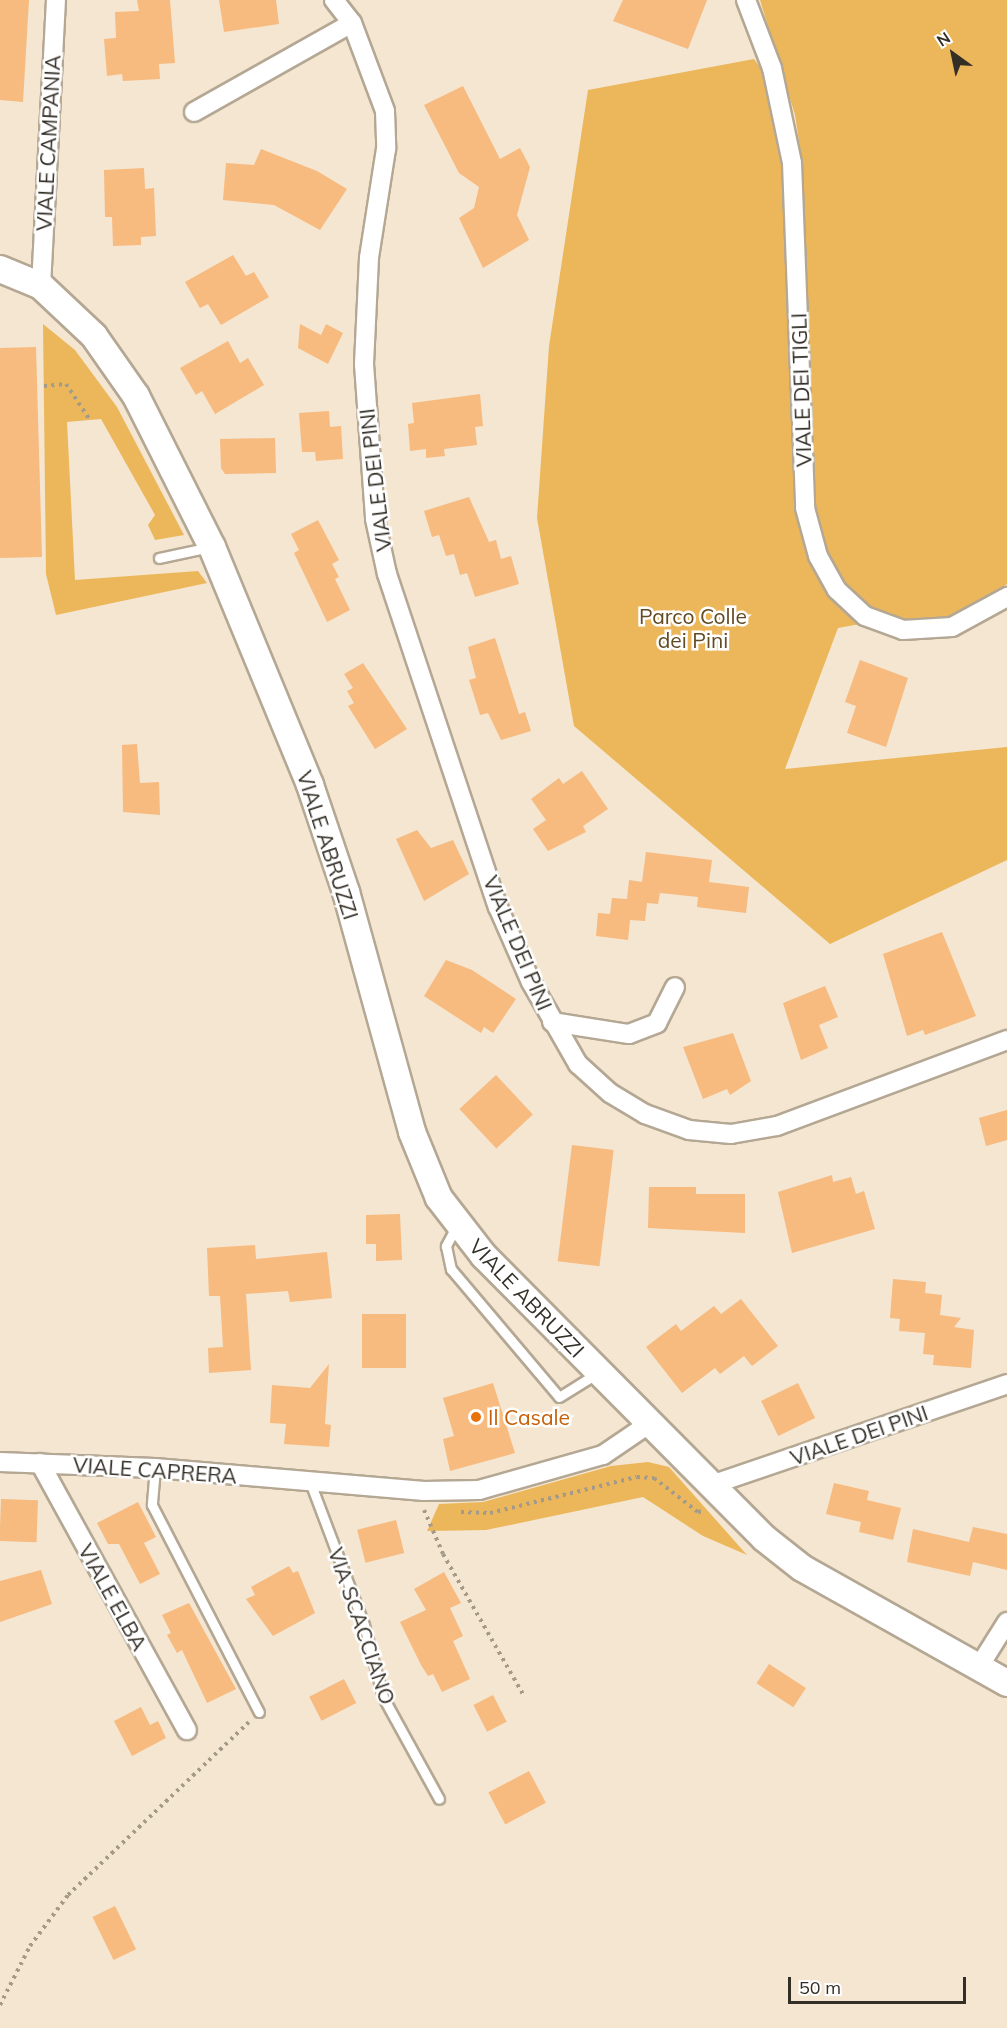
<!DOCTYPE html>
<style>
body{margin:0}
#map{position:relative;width:1007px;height:2028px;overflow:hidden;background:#f4e6d1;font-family:Mulish,sans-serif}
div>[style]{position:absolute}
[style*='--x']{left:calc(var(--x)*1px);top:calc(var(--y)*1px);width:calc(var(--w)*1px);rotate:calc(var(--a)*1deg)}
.green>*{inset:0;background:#ecb75b}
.building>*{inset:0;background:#f7ba7f;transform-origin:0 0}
.path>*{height:4px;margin-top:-2px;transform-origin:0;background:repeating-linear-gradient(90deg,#a49a8a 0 3px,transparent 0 7.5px)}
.roads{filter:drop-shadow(2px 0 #b4a793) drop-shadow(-2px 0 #b4a793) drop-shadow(0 2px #b4a793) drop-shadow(0 -2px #b4a793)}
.lane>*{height:9px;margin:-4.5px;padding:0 4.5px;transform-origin:4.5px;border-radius:4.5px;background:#fff}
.street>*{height:18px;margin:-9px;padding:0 9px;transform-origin:9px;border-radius:9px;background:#fff}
.secondary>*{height:26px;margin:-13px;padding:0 13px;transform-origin:13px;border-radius:13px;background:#fff}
.dots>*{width:16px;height:16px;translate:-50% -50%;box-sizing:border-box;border:3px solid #fff;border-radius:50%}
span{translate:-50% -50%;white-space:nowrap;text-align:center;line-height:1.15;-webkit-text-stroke:5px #fff;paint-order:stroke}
.street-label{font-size:21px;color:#332e26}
.park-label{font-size:21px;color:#624b23}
.food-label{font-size:21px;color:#c56008}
.left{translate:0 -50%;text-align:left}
.north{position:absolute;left:923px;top:24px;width:60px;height:60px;-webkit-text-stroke:4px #fff;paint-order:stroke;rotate:327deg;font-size:16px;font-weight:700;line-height:24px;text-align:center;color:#332e26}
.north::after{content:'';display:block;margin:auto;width:21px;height:27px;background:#332e26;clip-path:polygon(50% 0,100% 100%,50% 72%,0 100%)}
.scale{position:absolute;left:788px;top:1977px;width:178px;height:27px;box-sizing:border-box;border:3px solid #332e26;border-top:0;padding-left:8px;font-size:18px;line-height:21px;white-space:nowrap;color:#332e26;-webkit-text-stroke:4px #fff;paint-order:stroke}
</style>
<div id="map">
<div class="green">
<div style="clip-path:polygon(760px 0,1007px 0,1007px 584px,985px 601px,949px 617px,905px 619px,871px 607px,846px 583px,828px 552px,816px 506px,802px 161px,795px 115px)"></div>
<div style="clip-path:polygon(754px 59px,763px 71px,783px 163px,796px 509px,809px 560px,830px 595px,860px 624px,838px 628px,785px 769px,1007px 747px,1007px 860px,830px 944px,574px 726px,537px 518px,549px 346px,588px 90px)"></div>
<div style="clip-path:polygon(43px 324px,75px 350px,117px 407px,184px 535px,155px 540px,148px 525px,155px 515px,101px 419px,67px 422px,75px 580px,198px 571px,207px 583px,56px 615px,46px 574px)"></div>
<div style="clip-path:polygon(648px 1462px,669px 1467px,747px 1555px,703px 1536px,643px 1497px,486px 1530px,427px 1531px,439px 1504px,483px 1502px,611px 1466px)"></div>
</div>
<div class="building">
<div style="clip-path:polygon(0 0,29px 0,23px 102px,0 100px)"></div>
<div style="clip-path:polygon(137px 0,170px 0,175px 63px,159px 64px,160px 79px,123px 81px,122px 74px,107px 76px,104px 39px,116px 38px,115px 12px,139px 11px)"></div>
<div style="clip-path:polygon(219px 0,276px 0,279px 24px,224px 32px)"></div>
<div style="clip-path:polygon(623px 0,707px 0,688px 49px,613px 21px)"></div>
<div style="clip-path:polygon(463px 86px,500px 159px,520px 148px,530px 167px,517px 215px,529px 240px,483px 268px,459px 218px,474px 208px,479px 187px,459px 173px,424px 105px)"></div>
<div style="clip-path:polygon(261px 149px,317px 171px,347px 189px,320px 230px,274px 205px,223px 200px,226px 163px,254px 165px)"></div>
<div style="clip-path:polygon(144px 168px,145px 189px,154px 188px,156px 236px,141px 237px,141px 245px,113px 246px,112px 217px,105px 217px,104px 170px)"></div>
<div style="clip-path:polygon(233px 255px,246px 276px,254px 272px,269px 297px,221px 325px,208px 304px,200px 308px,185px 282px)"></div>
<div style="clip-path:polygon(300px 324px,321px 335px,326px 324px,343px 333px,328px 364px,298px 348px)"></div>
<div style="clip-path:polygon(228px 341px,240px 363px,248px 358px,264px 385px,215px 414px,202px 391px,196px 395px,180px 368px)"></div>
<div style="clip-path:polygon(36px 347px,42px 557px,0 558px,0 348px)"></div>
<div style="clip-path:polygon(480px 394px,483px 426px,475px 427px,477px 445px,444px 449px,445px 456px,426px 458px,426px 449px,410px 451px,408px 424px,414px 423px,412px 403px)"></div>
<div style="clip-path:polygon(329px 411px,330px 427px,341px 426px,343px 459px,316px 461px,315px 452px,302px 452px,299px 413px)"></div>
<div style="clip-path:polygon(275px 438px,276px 473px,225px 474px,221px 468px,220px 439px)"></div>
<div style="clip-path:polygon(469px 497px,489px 542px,496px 540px,501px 559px,511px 556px,519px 584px,475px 597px,467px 573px,460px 575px,454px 554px,446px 556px,439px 535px,432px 537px,424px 511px)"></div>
<div style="clip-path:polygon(318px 520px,339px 560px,332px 564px,339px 577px,335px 579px,350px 610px,327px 622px,294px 553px,299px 550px,291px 534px)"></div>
<div style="clip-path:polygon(495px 638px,519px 714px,525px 712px,531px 731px,501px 740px,488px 713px,480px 715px,469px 680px,476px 678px,468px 647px)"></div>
<div style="clip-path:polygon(860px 660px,908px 678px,886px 747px,847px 733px,856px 706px,845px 702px)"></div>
<div style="clip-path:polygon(363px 663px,407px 729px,375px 749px,348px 706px,354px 703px,347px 691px,353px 688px,344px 674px)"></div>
<div style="clip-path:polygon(137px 744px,140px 783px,159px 782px,160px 815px,123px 812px,122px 745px)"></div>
<div style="clip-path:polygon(582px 771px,608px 809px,583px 826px,586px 832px,548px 851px,533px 829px,546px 820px,531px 799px,559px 778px,563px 784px)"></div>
<div style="clip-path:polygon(417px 830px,431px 848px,453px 840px,469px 874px,424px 901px,396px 839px)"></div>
<div style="clip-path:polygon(646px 852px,712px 860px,709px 882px,749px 887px,746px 913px,697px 907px,698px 897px,660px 893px,658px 904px,647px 903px,645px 921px,630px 920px,628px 940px,596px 936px,598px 913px,610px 914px,612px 898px,627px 899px,629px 880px,642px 882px)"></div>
<div style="clip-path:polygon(942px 932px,976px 1016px,925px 1035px,923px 1030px,907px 1036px,883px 954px)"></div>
<div style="clip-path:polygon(446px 960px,472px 970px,516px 999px,493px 1033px,484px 1027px,481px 1033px,424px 996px)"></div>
<div style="clip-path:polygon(825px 986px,838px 1017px,819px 1025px,828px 1048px,801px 1060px,783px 1003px)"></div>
<div style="clip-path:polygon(733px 1033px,751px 1081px,730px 1095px,727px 1089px,703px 1099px,683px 1047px)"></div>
<div style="left:496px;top:1075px;width:54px;height:50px;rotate:47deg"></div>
<div style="clip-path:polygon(1007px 1110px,1007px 1140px,986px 1146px,979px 1118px)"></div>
<div style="left:572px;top:1145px;width:42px;height:117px;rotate:7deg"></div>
<div style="clip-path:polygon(832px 1175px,833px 1182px,851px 1177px,856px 1194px,864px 1191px,875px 1229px,792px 1253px,778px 1192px)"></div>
<div style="clip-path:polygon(649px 1187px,696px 1187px,696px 1194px,745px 1194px,745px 1233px,648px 1228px)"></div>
<div style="clip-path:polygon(400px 1214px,402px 1260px,376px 1261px,376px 1244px,366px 1244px,366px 1215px)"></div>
<div style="clip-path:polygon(255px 1245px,256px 1259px,327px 1252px,332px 1298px,290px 1302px,288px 1291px,246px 1294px,251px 1370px,209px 1373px,208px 1348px,223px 1347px,220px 1296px,209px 1296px,207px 1248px)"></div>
<div style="clip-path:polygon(893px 1279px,926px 1282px,925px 1293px,942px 1295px,940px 1315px,961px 1318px,954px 1327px,974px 1330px,971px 1368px,933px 1365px,934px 1355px,923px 1354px,925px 1333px,899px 1331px,900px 1319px,890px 1318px)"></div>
<div style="clip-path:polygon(741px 1299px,778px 1346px,752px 1366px,744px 1356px,720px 1374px,715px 1368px,682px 1393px,646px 1347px,676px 1324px,681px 1331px,714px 1306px,721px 1314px)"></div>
<div style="left:362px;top:1314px;width:44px;height:54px"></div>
<div style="clip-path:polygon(329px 1364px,325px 1424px,331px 1425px,329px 1447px,284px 1444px,286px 1424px,270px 1423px,272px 1385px,310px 1388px)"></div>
<div style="clip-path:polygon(493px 1383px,515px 1453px,450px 1471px,443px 1439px,454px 1436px,443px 1398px)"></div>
<div style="left:798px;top:1383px;width:39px;height:41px;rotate:64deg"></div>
<div style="clip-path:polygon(834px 1483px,869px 1491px,867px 1500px,901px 1508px,893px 1540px,859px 1532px,861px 1522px,826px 1514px)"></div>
<div style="left:1px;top:1499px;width:37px;height:42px;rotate:2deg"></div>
<div style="clip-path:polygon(138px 1502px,156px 1537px,144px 1543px,160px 1574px,140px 1584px,119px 1544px,108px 1544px,97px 1523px)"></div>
<div style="left:396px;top:1520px;width:34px;height:40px;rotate:76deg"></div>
<div style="clip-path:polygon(973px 1527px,1007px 1534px,1007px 1570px,973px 1562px,970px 1576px,907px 1562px,913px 1529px,969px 1542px)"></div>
<div style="clip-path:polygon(289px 1566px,293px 1573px,298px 1571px,315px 1613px,273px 1636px,246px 1599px,255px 1595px,251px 1587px)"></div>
<div style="clip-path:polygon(41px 1570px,52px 1604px,0 1622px,0 1581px)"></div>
<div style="clip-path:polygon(444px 1572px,461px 1603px,450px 1608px,463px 1636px,453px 1641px,470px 1679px,442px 1692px,433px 1674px,428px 1676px,421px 1665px,400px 1622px,426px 1610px,414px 1589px)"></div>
<div style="clip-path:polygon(189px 1603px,236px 1689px,207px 1703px,182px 1650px,177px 1653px,167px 1635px,171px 1633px,162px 1615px)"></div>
<div style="left:769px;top:1664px;width:44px;height:23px;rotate:33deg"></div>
<div style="left:344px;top:1679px;width:27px;height:39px;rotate:63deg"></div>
<div style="left:493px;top:1695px;width:30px;height:22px;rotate:63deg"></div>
<div style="clip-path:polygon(141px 1707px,150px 1725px,158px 1721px,166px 1738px,132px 1756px,114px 1721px)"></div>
<div style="left:529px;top:1771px;width:36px;height:46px;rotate:62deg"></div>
<div style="left:115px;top:1906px;width:48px;height:25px;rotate:64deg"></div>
</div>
<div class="path">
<div style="--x:44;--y:386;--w:22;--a:-5"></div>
<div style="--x:66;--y:384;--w:43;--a:56.3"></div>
<div style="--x:424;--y:1510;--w:48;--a:66.6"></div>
<div style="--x:443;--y:1554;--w:163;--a:60.3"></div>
<div style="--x:461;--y:1512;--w:29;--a:2"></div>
<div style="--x:490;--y:1513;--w:151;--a:-13.8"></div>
<div style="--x:637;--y:1477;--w:17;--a:3"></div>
<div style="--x:654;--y:1478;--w:56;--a:37.7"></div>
<div style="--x:698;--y:1512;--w:6;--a:-9"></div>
<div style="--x:0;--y:2005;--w:66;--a:-63"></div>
<div style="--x:30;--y:1946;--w:64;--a:-53.3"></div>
<div style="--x:68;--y:1895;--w:250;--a:-43.7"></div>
</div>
<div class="roads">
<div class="lane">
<div style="--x:159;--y:558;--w:52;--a:-12.2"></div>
<div style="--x:457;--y:1225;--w:24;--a:118"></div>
<div style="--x:446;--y:1246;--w:24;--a:78"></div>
<div style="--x:451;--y:1269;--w:167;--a:49.8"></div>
<div style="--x:559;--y:1397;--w:47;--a:-32"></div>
<div style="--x:155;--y:1468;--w:37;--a:95"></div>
<div style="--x:152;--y:1505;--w:233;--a:62.7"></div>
<div style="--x:310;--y:1482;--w:153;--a:69.3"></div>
<div style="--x:364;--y:1625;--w:74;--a:75.2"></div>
<div style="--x:383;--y:1697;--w:116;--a:61.2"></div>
</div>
<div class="street">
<div style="--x:334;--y:0;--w:29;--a:52"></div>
<div style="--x:352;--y:23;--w:94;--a:69.4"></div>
<div style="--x:385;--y:111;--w:38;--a:88"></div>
<div style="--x:386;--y:149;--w:110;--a:98.9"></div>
<div style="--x:369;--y:258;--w:106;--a:92.7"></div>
<div style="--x:364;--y:364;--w:155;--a:85.9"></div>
<div style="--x:375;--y:519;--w:56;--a:77.7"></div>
<div style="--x:387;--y:574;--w:351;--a:71.6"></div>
<div style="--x:498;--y:907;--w:82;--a:66.3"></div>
<div style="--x:531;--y:982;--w:95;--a:60.2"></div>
<div style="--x:578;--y:1064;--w:43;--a:42.2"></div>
<div style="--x:610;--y:1093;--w:41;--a:31"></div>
<div style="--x:645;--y:1114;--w:47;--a:20"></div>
<div style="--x:689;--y:1130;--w:42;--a:5.4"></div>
<div style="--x:731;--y:1134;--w:47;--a:-9.9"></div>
<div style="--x:777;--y:1126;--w:246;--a:-20.5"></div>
<div style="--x:746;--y:0;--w:73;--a:69.1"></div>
<div style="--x:772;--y:68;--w:97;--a:78.1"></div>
<div style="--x:792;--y:163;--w:345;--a:87.8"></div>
<div style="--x:805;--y:508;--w:50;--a:74.8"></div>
<div style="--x:818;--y:556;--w:39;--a:61"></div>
<div style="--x:837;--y:590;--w:38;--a:43"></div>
<div style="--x:865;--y:616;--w:40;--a:20.2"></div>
<div style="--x:903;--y:630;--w:49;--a:-3.5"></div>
<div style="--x:952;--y:627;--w:63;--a:-28.6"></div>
<div style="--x:194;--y:112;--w:181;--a:-29.4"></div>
<div style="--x:41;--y:286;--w:286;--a:-87"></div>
<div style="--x:552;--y:1022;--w:78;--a:8.9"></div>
<div style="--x:629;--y:1034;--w:30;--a:-21"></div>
<div style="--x:657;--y:1023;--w:40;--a:-63.4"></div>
<div style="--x:0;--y:1462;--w:155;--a:2.2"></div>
<div style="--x:155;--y:1468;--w:270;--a:4.9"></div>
<div style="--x:424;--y:1491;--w:55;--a:-1"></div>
<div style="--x:479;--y:1490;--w:129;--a:-15.8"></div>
<div style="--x:603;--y:1455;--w:57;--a:-34.2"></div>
<div style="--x:40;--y:1463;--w:305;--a:61.2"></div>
<div style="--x:711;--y:1485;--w:313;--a:-18.8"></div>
<div style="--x:980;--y:1665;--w:51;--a:-57.9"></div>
</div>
<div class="secondary">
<div style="--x:0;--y:269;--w:44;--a:22.5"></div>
<div style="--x:41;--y:286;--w:73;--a:43.3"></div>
<div style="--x:94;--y:336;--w:73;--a:55"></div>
<div style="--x:136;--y:396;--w:169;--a:63.3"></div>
<div style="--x:212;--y:547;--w:257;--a:67.6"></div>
<div style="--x:310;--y:785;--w:113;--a:71.4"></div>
<div style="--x:346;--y:892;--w:249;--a:74.6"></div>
<div style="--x:412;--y:1132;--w:71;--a:67.8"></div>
<div style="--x:439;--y:1198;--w:73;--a:52.2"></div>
<div style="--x:484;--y:1256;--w:397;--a:45.2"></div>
<div style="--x:764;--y:1538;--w:48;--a:38.3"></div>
<div style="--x:802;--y:1568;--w:235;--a:29.3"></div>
</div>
</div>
<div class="dots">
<div style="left:476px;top:1417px;background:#e8710a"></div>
</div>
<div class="street-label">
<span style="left:48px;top:143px;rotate:-87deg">VIALE CAMPANIA</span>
<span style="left:801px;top:390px;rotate:-92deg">VIALE DEI TIGLI</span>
<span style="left:375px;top:480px;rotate:-97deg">VIALE DEI PINI</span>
<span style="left:328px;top:845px;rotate:72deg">VIALE ABRUZZI</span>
<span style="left:518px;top:943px;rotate:67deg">VIALE DEI PINI</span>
<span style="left:527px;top:1298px;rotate:46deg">VIALE ABRUZZI</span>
<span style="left:859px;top:1435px;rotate:-19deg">VIALE DEI PINI</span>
<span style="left:155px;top:1470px;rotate:4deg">VIALE CAPRERA</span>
<span style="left:113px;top:1597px;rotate:61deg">VIALE ELBA</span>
<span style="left:362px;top:1626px;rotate:71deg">VIA SCACCIANO</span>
</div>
<div class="park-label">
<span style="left:693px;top:628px">Parco Colle<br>dei Pini</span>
</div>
<div class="food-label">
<span class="left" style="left:488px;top:1417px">Il Casale</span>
</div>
<div class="north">N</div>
<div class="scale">50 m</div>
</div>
